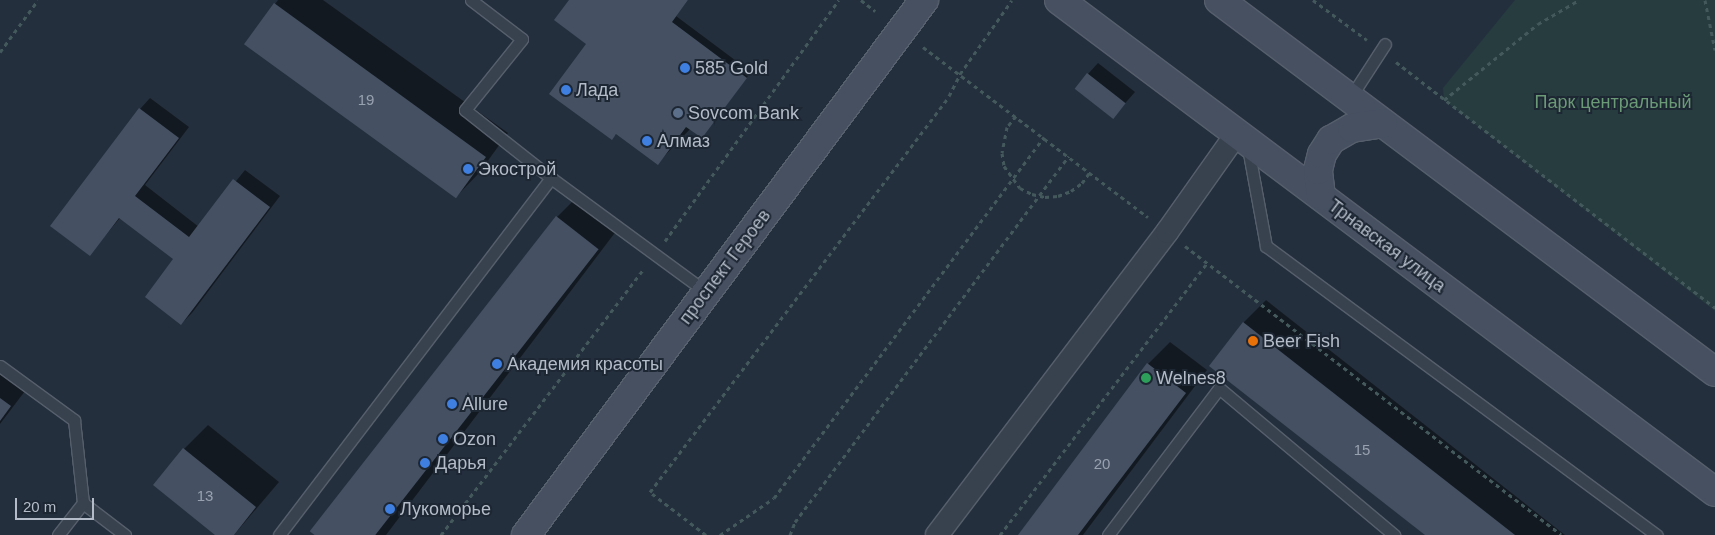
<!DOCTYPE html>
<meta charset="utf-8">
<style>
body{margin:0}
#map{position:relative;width:1715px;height:535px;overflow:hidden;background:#242f3e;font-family:Helvetica,sans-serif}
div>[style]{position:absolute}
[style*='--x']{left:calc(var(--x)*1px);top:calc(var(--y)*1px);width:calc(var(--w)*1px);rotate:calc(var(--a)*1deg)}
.green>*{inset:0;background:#263c3f}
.shadow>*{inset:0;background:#0007}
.building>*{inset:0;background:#455162;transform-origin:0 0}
.path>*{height:3px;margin-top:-1.5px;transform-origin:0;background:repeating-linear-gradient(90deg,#44595c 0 4px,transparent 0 8px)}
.roads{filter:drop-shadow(1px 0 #565f6c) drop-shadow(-1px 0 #565f6c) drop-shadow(0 1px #565f6c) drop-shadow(0 -1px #565f6c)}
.lane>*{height:11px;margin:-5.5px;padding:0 5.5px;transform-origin:5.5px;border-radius:5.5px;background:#38414e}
.street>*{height:22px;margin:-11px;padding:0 11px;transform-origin:11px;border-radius:11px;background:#38414e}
.secondary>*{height:28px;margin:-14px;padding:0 14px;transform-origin:14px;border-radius:14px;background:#465061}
.dots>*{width:14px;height:14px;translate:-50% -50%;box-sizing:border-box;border:2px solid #1d2633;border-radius:50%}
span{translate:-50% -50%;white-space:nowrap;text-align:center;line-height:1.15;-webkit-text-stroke:4px #1d2633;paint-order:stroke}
.number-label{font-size:15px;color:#98a1af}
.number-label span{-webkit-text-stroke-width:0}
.poi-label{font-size:18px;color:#b4bcc9}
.left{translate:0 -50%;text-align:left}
.park-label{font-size:18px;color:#6b9a76}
.street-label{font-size:18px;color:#b4bcc9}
.scale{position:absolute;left:15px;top:498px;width:79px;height:22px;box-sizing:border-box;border:2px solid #b4bcc9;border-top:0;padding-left:6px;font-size:15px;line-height:18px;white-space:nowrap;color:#b4bcc9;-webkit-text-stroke:4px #1d2633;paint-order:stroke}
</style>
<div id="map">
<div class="green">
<div style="clip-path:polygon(1515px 0,1715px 0,1715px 311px,1444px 100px,1443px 88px)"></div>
</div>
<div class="shadow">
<div style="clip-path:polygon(278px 0,323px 0,508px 133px,479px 173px,457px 196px,246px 44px)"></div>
<div style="clip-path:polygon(570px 0,688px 0,676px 16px,751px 72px,702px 137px,691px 128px,658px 163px,617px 133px,611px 139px,588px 43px)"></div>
<div style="clip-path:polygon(1098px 63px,1135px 92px,1113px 117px,1088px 74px)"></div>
<div style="clip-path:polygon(150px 98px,189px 127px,145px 185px,199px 227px,245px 170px,280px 196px,192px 313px,181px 324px,175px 259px,120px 218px,90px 254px,140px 109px)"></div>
<div style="clip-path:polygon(579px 195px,620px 226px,386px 535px,316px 535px,557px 217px)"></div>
<div style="clip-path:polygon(1266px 300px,1565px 535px,1427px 535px,1211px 365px,1244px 322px)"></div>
<div style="clip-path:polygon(1170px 342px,1207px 370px,1083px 535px,1019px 535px,1148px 364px)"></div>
<div style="clip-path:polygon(0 372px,25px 391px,0 424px)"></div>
<div style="clip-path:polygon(208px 425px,279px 482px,234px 535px,217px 535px,184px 449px)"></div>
</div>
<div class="building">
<div style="clip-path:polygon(569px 0,688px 0,672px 22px,747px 78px,702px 138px,686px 127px,658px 165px,616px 134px,612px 140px,549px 94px,586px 44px,554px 20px)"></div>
<div style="left:274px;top:3px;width:262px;height:51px;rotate:36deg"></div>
<div style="left:1087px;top:73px;width:49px;height:20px;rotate:38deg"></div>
<div style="clip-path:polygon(139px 108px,179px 138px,135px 196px,189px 237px,233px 179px,270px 207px,181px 325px,145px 297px,173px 259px,119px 218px,90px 256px,50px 226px)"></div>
<div style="left:556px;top:216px;width:54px;height:400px;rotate:38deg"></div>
<div style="clip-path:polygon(1243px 322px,1515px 535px,1425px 535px,1209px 366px)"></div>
<div style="clip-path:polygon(1147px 363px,1186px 393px,1078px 535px,1018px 535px)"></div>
<div style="clip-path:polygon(0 398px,11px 406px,0 421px)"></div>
<div style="clip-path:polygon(183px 448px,256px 507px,234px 535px,215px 535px,153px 485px)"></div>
</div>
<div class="path">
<div style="--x:861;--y:0;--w:18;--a:38"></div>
<div style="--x:1313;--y:0;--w:67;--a:36.5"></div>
<div style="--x:1705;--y:0;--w:51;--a:78.7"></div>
<div style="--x:923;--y:47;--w:282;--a:37.1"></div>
<div style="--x:0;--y:52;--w:64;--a:-53.8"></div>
<div style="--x:1396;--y:62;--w:403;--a:37.6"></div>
<div style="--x:1444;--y:100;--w:121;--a:-39"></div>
<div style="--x:1538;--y:24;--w:48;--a:-30.3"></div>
<div style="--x:1016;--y:116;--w:14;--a:129"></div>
<div style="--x:1007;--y:127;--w:26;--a:101"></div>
<div style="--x:1002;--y:153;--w:13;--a:81"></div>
<div style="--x:1004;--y:166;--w:27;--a:54"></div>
<div style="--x:1020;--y:188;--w:13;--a:27"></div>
<div style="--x:1032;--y:194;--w:13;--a:13"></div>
<div style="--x:1045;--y:197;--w:13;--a:-4"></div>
<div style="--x:1058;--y:196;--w:14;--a:-21"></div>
<div style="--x:1071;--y:191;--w:14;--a:-36"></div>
<div style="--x:1082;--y:183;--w:14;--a:-54"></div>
<div style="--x:665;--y:241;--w:297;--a:-54.2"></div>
<div style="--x:1185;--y:246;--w:474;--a:37.5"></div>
<div style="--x:441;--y:535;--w:333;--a:-52.7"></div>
<div style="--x:706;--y:535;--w:71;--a:-142.5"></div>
<div style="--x:650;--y:492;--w:496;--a:-52.9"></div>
<div style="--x:949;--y:96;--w:25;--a:-63"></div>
<div style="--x:960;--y:74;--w:90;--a:-54.9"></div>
<div style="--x:720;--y:535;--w:65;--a:-34.4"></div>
<div style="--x:774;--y:498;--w:451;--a:-53.2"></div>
<div style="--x:790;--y:535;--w:14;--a:-69"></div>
<div style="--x:795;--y:522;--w:457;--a:-53.2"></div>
<div style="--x:1000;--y:535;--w:342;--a:-52.7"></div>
</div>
<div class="roads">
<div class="lane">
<div style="--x:471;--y:0;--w:64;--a:37.4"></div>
<div style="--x:522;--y:39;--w:91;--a:128.8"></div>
<div style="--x:465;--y:110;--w:110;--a:38.3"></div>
<div style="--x:551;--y:178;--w:192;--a:36.3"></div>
<div style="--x:1350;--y:98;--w:64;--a:-57.1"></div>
<div style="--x:1248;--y:148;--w:100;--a:79.6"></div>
<div style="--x:1266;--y:246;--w:486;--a:36.5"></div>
<div style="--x:0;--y:366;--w:92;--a:36.1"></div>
<div style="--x:74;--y:420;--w:83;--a:83.8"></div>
<div style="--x:83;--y:503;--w:53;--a:37.3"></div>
<div style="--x:58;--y:535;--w:41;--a:-52"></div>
<div style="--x:279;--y:535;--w:449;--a:-52.7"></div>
<div style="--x:1108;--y:535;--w:184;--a:-52.9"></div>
<div style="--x:1219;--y:388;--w:229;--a:40"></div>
</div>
<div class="street">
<div style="--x:937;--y:535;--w:380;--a:-52.8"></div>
<div style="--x:1167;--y:232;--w:121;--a:-54.7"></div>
</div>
<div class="secondary">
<div style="--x:1059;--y:0;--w:820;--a:36.87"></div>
<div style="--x:1219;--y:0;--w:620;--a:36.87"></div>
<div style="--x:1321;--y:196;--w:26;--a:-97"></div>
<div style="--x:1318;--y:170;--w:16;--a:-76"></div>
<div style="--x:1322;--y:154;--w:17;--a:-57"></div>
<div style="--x:1331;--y:140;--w:24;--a:-30"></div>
<div style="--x:1352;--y:128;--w:31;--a:-9"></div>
<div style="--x:526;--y:535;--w:667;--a:-53.35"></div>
</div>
</div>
<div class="dots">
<div style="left:685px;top:68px;background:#3f7fe0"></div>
<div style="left:566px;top:90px;background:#3f7fe0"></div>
<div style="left:678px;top:113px;background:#5c6f8a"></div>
<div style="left:647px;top:141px;background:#3f7fe0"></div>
<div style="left:468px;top:169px;background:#3f7fe0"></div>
<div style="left:1253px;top:341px;background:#e8710a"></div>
<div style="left:497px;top:364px;background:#3f7fe0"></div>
<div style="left:1146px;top:378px;background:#2e9e5b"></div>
<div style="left:452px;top:404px;background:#3f7fe0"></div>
<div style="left:443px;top:439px;background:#3f7fe0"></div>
<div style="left:425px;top:463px;background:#3f7fe0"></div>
<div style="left:390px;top:509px;background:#3f7fe0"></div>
</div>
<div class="number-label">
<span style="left:366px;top:100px">19</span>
<span style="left:1362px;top:450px">15</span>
<span style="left:1102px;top:464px">20</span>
<span style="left:205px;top:496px">13</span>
</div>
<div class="poi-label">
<span class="left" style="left:695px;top:68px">585 Gold</span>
<span class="left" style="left:576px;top:90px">Лада</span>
<span class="left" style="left:688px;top:113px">Sovcom Bank</span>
<span class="left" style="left:657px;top:141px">Алмаз</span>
<span class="left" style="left:478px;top:169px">Экострой</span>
<span class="left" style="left:1263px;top:341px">Beer Fish</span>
<span class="left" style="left:507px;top:364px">Академия красоты</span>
<span class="left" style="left:1156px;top:378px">Welnes8</span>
<span class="left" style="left:462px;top:404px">Allure</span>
<span class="left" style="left:453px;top:439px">Ozon</span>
<span class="left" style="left:435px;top:463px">Дарья</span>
<span class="left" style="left:400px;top:509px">Лукоморье</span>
</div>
<div class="park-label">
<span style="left:1613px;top:102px">Парк центральный</span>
</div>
<div class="street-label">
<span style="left:1387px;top:246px;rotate:37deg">Трнавская улица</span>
<span style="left:725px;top:267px;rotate:-53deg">проспект Героев</span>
</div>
<div class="scale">20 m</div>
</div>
